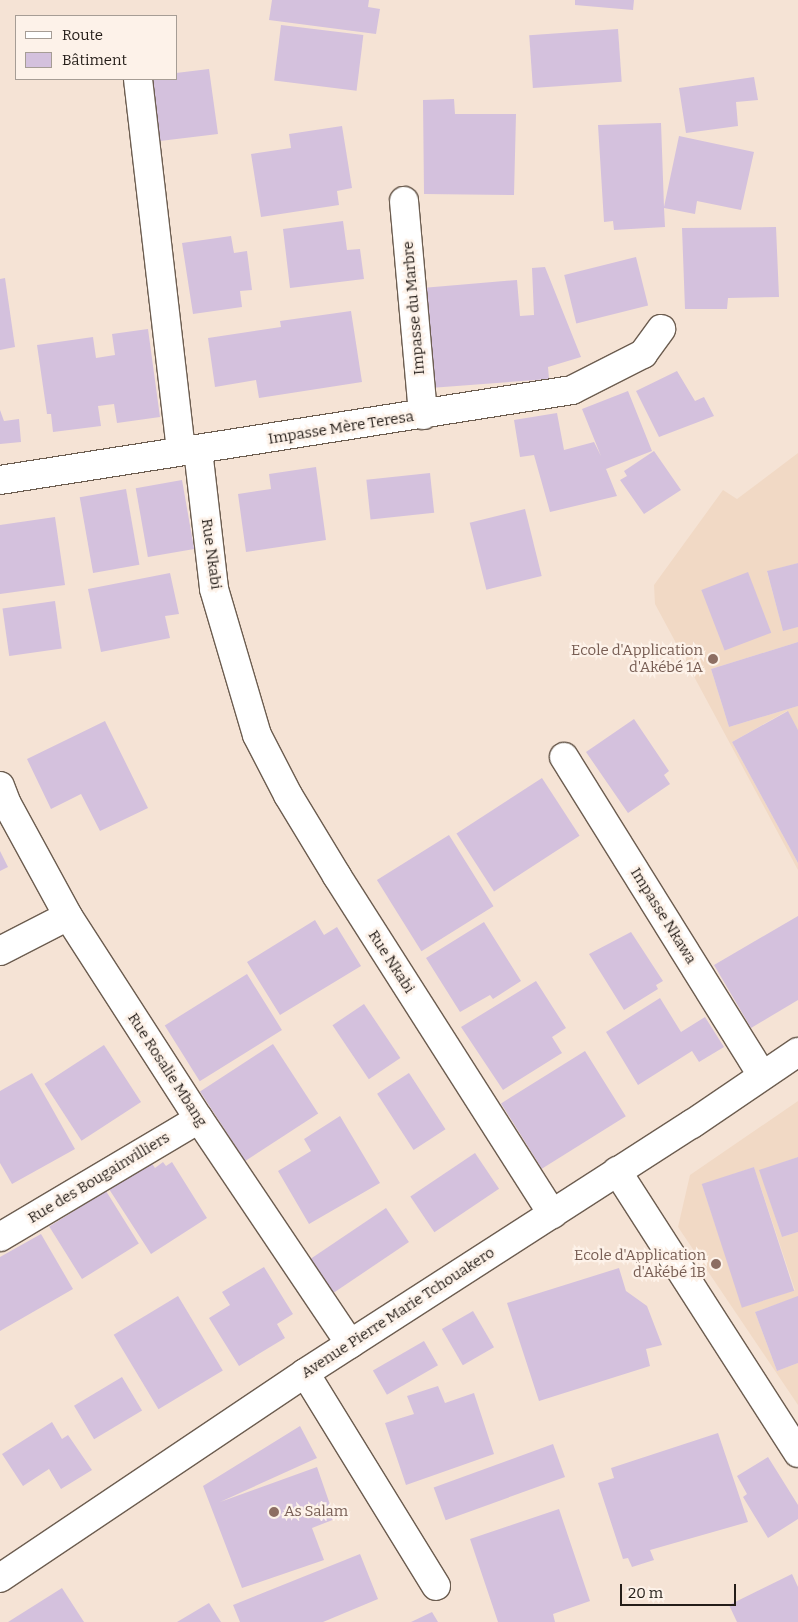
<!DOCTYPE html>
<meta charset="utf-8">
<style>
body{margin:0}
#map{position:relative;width:798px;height:1622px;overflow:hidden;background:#f5e3d5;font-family:Bitter,serif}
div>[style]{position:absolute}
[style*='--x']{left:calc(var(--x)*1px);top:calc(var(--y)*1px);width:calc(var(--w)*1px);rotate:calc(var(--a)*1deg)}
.built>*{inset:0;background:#f1d9c5}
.building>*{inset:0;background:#d4c1dd;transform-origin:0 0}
.roads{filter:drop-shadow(1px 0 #6c5d50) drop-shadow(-1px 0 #6c5d50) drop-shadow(0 1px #6c5d50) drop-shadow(0 -1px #6c5d50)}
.minor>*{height:28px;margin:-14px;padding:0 14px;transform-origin:14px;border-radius:14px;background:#fff}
.major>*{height:28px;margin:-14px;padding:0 14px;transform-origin:14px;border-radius:14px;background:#fff}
.dots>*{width:14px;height:14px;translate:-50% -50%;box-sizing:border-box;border:2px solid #fdf2e9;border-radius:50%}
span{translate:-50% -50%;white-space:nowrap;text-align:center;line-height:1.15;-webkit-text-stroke:4.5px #fdf2e9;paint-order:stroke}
.street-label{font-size:15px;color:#241d18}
.education-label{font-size:15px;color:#785e54}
.right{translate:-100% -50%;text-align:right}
.left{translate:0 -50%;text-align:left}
.legend{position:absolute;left:15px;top:15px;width:162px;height:65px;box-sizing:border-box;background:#fdf2e9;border:1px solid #a69d95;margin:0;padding:6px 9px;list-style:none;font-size:15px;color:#241d18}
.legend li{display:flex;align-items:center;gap:10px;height:25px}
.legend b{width:25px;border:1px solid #a69d95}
.scale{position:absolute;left:620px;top:1584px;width:116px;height:22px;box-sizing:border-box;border:2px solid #241d18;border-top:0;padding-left:6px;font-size:15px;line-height:18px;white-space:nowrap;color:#241d18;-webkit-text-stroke:4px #fdf2e9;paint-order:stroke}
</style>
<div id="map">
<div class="built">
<div style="clip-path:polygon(798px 453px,798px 563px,767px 572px,783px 630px,798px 627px,798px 642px,711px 669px,729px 727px,798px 706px,798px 730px,787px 711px,732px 742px,798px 863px,798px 870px,655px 604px,654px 585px,723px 490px,737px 499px)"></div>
<div style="clip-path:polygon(evenodd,798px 1101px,798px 1157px,760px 1171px,782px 1237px,798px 1232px,798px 1297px,755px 1312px,777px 1371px,798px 1363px,798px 1405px,678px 1227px,690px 1175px,798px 1101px,754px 1167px,795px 1290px,743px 1307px,702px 1185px,754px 1167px)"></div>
</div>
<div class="building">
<div style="clip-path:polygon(272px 0,369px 0,368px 7px,380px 9px,376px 34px,269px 20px)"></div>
<div style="clip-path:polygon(575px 0,634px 0,633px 10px,575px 5px)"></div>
<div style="left:281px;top:25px;width:83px;height:56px;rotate:7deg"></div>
<div style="left:618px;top:29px;width:53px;height:89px;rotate:86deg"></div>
<div style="clip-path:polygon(209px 69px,218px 134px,160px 141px,152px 79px,176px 79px,176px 73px)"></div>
<div style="clip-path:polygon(754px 77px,758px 100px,736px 102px,738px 126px,686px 133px,679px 88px)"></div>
<div style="clip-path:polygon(454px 99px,455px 114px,516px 114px,514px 195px,424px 194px,423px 100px)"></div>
<div style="clip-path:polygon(661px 123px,664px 207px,679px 136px,754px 152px,741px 210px,697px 201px,695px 214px,664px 208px,665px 227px,614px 230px,613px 221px,604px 222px,598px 125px)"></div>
<div style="clip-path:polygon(342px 126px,352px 188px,337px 191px,339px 205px,261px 217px,251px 154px,291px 148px,289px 134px)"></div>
<div style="clip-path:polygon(343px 221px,347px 250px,360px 249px,364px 279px,290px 288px,283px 229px)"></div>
<div style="clip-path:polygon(776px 227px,779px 297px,728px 298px,727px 309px,685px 309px,682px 228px)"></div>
<div style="clip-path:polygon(231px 236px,234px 253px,247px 251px,252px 290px,240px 291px,242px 307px,193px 314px,182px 243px)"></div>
<div style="left:636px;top:257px;width:50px;height:74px;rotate:76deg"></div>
<div style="clip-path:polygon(545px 267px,581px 357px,548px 367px,549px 379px,430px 388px,422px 288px,517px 280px,520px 316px,534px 315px,532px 268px)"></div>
<div style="clip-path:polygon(5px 278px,15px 347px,0 350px,0 279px)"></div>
<div style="clip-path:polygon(351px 311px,362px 382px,259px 398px,256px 380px,215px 387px,208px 338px,281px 327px,280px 321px)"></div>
<div style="clip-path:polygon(148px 329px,160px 417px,117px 423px,114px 404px,98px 406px,101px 426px,53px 432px,51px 414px,47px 414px,37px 345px,93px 337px,96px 358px,115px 355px,112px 334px)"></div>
<div style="clip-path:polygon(677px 371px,695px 401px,704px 397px,714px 416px,659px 437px,636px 391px)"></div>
<div style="clip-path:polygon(628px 391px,652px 451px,606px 469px,617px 496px,550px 512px,534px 455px,520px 457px,514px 420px,557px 413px,564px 450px,594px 442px,601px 456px,582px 409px)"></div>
<div style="clip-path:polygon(0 410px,4px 421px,19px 419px,21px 442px,0 444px)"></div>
<div style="clip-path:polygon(654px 451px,681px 490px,644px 514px,620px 480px,627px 476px,624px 471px)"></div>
<div style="clip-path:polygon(316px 467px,326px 540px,246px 552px,238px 494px,271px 489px,269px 474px)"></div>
<div style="left:430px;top:473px;width:40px;height:64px;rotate:84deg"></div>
<div style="left:182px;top:480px;width:70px;height:47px;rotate:80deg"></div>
<div style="left:126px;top:489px;width:77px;height:47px;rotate:80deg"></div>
<div style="left:525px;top:509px;width:69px;height:57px;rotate:76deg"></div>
<div style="clip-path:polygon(55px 517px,65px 585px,0 594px,0 525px)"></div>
<div style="clip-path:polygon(798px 563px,798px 627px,783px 631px,767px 571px)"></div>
<div style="left:748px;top:572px;width:65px;height:50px;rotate:69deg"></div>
<div style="clip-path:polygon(170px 573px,179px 614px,165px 616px,170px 638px,101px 652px,88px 589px)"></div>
<div style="left:55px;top:601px;width:48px;height:53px;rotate:82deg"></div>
<div style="clip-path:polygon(798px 642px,798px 706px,729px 727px,711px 669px)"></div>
<div style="clip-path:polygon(788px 711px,798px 730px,798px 863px,732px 742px)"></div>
<div style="clip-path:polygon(634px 719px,669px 771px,664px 775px,670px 784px,628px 813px,586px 752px)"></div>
<div style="clip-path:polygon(105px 721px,148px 808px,100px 831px,81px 794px,51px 809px,27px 759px)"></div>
<div style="left:542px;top:778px;width:69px;height:102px;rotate:57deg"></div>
<div style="left:449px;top:835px;width:84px;height:85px;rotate:58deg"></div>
<div style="clip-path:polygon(0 851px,8px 867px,0 871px)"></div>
<div style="clip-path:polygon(798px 916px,798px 1000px,751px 1028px,714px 965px)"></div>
<div style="clip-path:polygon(315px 920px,324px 935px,337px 927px,361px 966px,280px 1015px,247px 962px)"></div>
<div style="clip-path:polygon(484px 922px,521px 981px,493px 999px,490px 995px,460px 1012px,426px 958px)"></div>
<div style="clip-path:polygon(631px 932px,663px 981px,656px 985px,658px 989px,624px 1010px,589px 954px)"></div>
<div style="left:247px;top:974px;width:66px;height:97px;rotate:58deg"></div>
<div style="clip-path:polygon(536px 981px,566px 1028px,552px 1037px,562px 1053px,503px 1090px,461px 1027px)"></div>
<div style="clip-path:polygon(660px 998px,681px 1032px,705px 1017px,724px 1047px,699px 1062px,692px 1051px,638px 1085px,606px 1032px)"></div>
<div style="left:364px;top:1004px;width:65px;height:38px;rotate:56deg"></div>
<div style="left:273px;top:1044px;width:83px;height:87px;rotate:57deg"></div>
<div style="left:104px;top:1045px;width:68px;height:71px;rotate:57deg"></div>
<div style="left:585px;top:1051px;width:77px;height:99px;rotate:58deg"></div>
<div style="clip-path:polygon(32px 1073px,75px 1149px,12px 1184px,0 1163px,0 1091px)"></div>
<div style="left:409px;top:1073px;width:67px;height:38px;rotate:57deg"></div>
<div style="clip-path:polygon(340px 1116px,380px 1183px,309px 1224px,278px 1171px,311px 1151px,304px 1139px)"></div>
<div style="left:475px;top:1153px;width:43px;height:78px;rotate:56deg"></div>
<div style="clip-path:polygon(798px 1157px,798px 1232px,782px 1237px,759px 1170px)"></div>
<div style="clip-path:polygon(151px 1162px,155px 1168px,163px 1162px,166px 1166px,172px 1162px,207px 1218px,151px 1254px,109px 1189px)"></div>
<div style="left:754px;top:1167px;width:130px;height:55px;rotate:72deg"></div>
<div style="left:106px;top:1191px;width:62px;height:67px;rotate:58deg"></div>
<div style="left:386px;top:1208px;width:41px;height:93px;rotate:56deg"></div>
<div style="clip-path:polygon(41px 1234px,73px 1289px,0 1331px,0 1257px)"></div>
<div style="clip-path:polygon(264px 1267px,293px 1314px,277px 1324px,285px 1338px,239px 1366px,209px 1318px,230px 1305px,222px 1292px)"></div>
<div style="clip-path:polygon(619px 1268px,626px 1291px,647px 1306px,662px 1345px,646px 1349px,650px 1366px,539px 1401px,507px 1303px)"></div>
<div style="left:178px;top:1296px;width:87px;height:75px;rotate:59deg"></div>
<div style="clip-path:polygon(798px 1296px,798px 1363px,777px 1371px,755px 1312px)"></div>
<div style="left:473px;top:1311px;width:42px;height:36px;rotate:60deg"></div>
<div style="left:424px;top:1341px;width:28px;height:59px;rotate:60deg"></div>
<div style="left:122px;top:1377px;width:39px;height:56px;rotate:59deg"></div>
<div style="clip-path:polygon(438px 1386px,445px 1403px,474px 1393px,494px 1454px,406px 1485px,385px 1423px,414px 1414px,407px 1396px)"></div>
<div style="clip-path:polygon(52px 1422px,62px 1439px,68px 1435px,92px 1470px,61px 1489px,49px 1469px,23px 1486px,2px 1454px)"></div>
<div style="clip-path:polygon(300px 1426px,317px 1458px,220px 1502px,317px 1467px,335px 1519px,312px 1528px,324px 1560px,242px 1588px,203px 1486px)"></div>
<div style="clip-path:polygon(718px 1433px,748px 1522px,650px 1550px,654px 1560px,632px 1567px,628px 1558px,623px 1559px,598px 1483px,614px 1478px,611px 1468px)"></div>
<div style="left:553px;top:1444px;width:35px;height:127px;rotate:70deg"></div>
<div style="clip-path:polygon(768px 1457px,798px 1505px,798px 1519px,768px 1538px,743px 1497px,747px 1494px,737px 1476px)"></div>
<div style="clip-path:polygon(559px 1509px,590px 1601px,553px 1614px,555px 1622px,498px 1622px,470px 1539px)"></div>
<div style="clip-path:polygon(360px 1554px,378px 1599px,323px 1622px,240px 1622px,233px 1605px)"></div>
<div style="clip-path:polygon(792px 1574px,798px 1587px,798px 1622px,737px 1622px,729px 1605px)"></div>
<div style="clip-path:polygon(62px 1588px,84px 1622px,8px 1622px)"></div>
<div style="clip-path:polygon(209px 1603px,221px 1622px,177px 1622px)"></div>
<div style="clip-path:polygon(432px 1612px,438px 1622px,411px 1622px)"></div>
</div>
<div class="roads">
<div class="minor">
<div style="--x:138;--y:79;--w:374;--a:83.4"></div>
<div style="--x:404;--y:201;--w:215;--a:84.9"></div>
<div style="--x:198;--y:450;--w:140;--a:83.4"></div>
<div style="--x:214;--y:589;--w:152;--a:73.6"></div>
<div style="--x:257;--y:735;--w:68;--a:62.7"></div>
<div style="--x:288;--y:795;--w:95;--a:58.8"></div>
<div style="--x:337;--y:876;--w:401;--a:57.5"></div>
<div style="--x:0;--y:480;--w:579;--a:-8.94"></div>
<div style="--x:572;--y:390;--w:80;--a:-26.9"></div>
<div style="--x:643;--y:354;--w:31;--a:-54"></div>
<div style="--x:564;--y:757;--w:375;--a:58.1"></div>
<div style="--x:0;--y:786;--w:19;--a:69"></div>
<div style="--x:7;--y:804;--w:128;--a:61.4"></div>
<div style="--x:68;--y:916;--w:242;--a:57.2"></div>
<div style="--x:199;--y:1119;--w:271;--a:56.1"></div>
<div style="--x:0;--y:951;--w:76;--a:-27.2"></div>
<div style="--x:617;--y:1171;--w:335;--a:57.3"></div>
<div style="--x:0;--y:1237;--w:231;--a:-30.7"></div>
<div style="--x:305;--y:1373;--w:250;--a:58.4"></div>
</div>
<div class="major">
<div style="--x:0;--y:1578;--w:367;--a:-33.9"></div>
<div style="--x:305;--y:1373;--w:460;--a:-32.8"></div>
<div style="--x:692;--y:1124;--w:128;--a:-34.2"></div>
</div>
</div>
<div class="dots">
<div style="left:713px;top:659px;background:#8d6e63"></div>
<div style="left:716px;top:1264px;background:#8d6e63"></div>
<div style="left:274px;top:1512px;background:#8d6e63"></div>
</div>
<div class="street-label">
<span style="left:414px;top:308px;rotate:-95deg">Impasse du Marbre</span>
<span style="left:341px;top:428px;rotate:-9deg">Impasse Mère Teresa</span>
<span style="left:211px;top:554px;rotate:82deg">Rue Nkabi</span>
<span style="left:663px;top:916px;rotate:58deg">Impasse Nkawa</span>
<span style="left:391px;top:962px;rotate:57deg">Rue Nkabi</span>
<span style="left:167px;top:1070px;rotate:57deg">Rue Rosalie Mbang</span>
<span style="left:99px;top:1178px;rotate:-31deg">Rue des Bougainvilliers</span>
<span style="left:398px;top:1313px;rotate:-33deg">Avenue Pierre Marie Tchouakero</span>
</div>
<div class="education-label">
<span class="right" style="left:703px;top:659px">Ecole d'Application<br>d'Akébé 1A</span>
<span class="right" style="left:706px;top:1264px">Ecole d'Application<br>d'Akébé 1B</span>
<span class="left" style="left:284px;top:1512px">As Salam</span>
</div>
<ul class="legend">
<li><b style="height:6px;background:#fff"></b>Route</li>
<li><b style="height:14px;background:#d4c1dd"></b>Bâtiment</li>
</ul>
<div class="scale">20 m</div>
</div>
